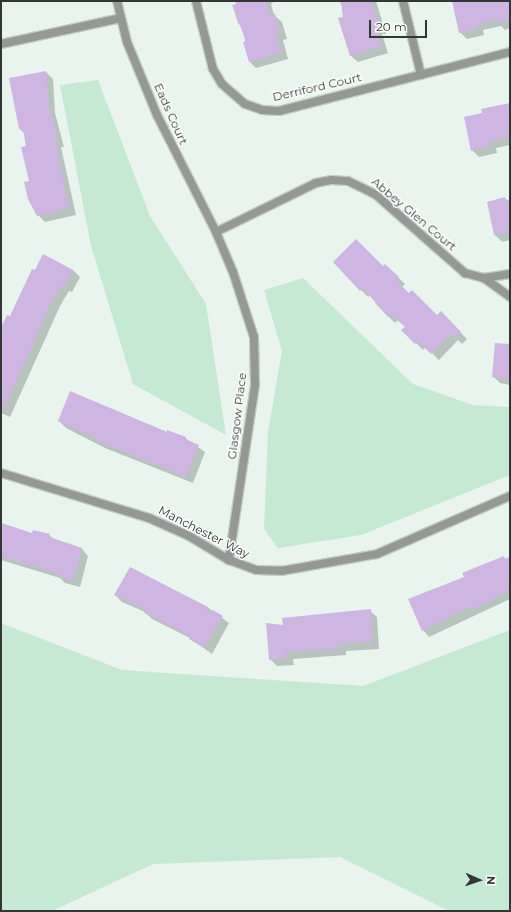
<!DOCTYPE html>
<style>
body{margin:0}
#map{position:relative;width:511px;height:912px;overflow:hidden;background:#e8f4ed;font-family:Montserrat,sans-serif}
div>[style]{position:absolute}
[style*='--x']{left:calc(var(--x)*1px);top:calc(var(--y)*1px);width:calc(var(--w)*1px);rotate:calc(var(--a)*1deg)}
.green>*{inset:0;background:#c6e9d4}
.shadow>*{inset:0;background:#0003}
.building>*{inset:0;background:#cfb5e1}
.roads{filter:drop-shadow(1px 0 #c4cec8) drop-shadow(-1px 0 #c4cec8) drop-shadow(0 1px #c4cec8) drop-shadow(0 -1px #c4cec8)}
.minor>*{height:8px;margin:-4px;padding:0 4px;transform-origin:4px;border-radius:4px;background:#949996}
span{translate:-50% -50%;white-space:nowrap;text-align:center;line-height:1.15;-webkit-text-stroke:3px #fcfffd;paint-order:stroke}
.street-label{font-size:12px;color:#323634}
.frame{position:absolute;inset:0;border:2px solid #323634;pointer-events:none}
.north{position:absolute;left:459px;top:860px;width:40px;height:40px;-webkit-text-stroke:3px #fcfffd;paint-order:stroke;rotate:92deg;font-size:11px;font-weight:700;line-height:16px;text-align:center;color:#323634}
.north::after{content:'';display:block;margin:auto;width:14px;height:18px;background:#323634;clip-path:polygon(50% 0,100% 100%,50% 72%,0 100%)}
.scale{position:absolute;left:369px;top:20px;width:58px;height:18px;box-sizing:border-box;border:2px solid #323634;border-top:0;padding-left:5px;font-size:12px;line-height:14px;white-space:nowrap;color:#323634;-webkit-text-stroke:3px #fcfffd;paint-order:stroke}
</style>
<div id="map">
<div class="green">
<div style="clip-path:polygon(98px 80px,150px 216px,206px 304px,226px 435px,133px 384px,91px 246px,60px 85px)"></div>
<div style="clip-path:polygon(303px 278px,413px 384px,473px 405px,510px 407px,510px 475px,361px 535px,278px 548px,264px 529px,268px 432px,282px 351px,264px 290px)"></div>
<div style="clip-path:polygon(1px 623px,122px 670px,363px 686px,510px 630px,510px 911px,449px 911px,340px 857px,153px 864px,52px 911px,1px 911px)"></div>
</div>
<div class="shadow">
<div style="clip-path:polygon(236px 1px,275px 1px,271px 4px,274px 15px,282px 22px,287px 39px,283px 40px,288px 59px,256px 68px,250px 62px,242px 27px,238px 23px,233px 6px,237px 5px)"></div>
<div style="clip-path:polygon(339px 1px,376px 1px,386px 34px,382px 34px,388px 53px,358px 62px,351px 56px,342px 9px,344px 9px)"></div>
<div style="clip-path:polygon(453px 1px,510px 1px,510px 28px,505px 30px,501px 26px,483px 30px,484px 35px,467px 39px,460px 32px)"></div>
<div style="clip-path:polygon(46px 72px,53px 79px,55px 113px,64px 147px,61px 147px,76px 215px,45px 222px,38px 215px,24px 133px,20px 129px)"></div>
<div style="clip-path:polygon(510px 104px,510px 145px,496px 148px,497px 153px,479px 157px,472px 150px,483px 113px)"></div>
<div style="clip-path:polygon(505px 199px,510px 201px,510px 240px,502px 242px,495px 235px)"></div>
<div style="clip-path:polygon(334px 262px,383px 267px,385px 265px,405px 284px,402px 287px,409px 294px,437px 317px,441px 313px,467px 339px,462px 344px,458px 340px,439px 360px,426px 347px,423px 350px,403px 330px,406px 327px,398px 320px,395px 323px,375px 303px,378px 301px,371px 294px,368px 297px)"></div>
<div style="clip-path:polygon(73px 270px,80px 277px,72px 292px,69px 291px,60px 306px,10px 417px,1px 413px,1px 331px)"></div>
<div style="clip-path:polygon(510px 345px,510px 385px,500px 383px,493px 376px)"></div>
<div style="clip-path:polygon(59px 421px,167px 433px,185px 438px,205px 452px,193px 483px,105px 448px,66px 428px)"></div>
<div style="clip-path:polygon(1px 523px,33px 534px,49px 535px,54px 539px,82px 549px,88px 556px,80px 587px,65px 583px,60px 578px,1px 560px)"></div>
<div style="clip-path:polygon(504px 557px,506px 560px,510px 558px,510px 599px,429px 637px,423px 630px,465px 577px)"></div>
<div style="clip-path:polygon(115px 595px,207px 607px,229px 623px,212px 654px,190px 638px,152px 619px,145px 612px,122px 602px)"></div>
<div style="clip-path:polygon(370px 611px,377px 617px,379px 649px,346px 651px,346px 655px,293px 659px,294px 665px,277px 666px,270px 659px,284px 626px)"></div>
</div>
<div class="building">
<div style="clip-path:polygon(235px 1px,266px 1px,270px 16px,275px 14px,280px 32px,276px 34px,282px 52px,249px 62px,243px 42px,246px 41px,232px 5px,236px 4px)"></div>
<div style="clip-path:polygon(341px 1px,372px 1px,380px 27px,376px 28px,382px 46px,350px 56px,338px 18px,343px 17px)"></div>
<div style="clip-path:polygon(452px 1px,510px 1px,510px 20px,497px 23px,496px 19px,477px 24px,478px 28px,459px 33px)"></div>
<div style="clip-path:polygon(46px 71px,49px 106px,58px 140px,55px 141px,69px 208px,37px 216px,28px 199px,24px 182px,29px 181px,21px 147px,26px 146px,23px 129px,19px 129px,9px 78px)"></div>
<div style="clip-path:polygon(510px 103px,510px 137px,490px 142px,491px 146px,471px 151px,464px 117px,482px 113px,481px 109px)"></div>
<div style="clip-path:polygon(505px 197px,506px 201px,510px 200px,510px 232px,494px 235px,487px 202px)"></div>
<div style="clip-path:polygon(356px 239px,383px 266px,385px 264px,399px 277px,396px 280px,409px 293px,412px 290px,437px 315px,441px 311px,461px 332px,455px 338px,451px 334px,431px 354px,418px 341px,415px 344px,401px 330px,405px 327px,391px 314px,388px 317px,363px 288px,360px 291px,333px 262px)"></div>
<div style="clip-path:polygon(43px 254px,73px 270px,65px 286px,62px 285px,53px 299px,3px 411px,1px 410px,1px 328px,7px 315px,10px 316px,32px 269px,35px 270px)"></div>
<div style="clip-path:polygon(495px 343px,510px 344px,510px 379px,492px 377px)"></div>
<div style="clip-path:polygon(70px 391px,167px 432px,167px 430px,186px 437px,185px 439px,199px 445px,186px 477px,97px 441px,98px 439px,58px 421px)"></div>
<div style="clip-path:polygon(1px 523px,32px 533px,33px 530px,50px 534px,49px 537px,82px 548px,73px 581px,57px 576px,58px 573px,1px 557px)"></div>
<div style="clip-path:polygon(504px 556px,505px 559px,510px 557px,510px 589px,487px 603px,470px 610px,469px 607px,422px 631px,408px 599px,464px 577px,462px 573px)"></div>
<div style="clip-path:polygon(130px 567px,208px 607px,206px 610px,212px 613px,213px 610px,223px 616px,204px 648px,189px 639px,191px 636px,144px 613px,146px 610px,114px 595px)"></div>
<div style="clip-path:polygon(371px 609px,373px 642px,339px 644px,340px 648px,287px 652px,287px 658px,269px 660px,266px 623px,283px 625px,282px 618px)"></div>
</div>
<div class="roads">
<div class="minor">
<div style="--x:117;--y:1;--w:42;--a:76.3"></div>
<div style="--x:127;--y:42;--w:79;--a:67.7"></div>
<div style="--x:157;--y:115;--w:131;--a:63.2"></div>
<div style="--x:216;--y:232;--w:43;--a:67"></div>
<div style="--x:233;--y:272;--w:68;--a:72.1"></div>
<div style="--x:254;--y:337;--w:48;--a:88.8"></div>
<div style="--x:255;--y:385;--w:177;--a:98.5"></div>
<div style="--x:196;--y:1;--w:70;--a:76"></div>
<div style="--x:213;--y:69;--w:17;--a:59"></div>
<div style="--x:222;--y:84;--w:30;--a:41"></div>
<div style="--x:245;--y:104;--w:18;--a:19"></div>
<div style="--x:262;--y:110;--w:17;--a:3"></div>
<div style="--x:279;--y:111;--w:238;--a:-14.3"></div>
<div style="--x:403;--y:1;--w:76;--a:76.3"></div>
<div style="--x:1;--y:44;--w:123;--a:-12.2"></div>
<div style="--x:216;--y:232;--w:111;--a:-26.1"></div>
<div style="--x:316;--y:183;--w:16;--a:-11"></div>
<div style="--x:332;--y:180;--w:16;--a:4"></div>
<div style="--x:348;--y:181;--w:30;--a:26"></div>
<div style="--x:375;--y:194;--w:120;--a:41.3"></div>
<div style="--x:465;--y:273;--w:20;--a:15"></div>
<div style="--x:484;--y:278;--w:26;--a:-9"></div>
<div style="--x:484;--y:278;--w:32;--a:36"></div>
<div style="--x:1;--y:473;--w:155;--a:16.9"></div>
<div style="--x:149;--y:518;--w:44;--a:24.2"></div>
<div style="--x:189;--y:536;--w:47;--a:31"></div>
<div style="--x:229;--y:560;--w:29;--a:20"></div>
<div style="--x:256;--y:570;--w:25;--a:2"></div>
<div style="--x:281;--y:571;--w:97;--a:-10"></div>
<div style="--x:377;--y:554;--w:145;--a:-23.6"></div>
</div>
</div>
<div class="street-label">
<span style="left:317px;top:87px;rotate:-13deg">Derriford Court</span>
<span style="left:171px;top:114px;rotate:66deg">Eads Court</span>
<span style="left:414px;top:214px;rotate:40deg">Abbey Glen Court</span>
<span style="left:237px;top:416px;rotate:-83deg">Glasgow Place</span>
<span style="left:204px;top:532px;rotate:27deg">Manchester Way</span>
</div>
<div class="frame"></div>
<div class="north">N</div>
<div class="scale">20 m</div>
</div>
